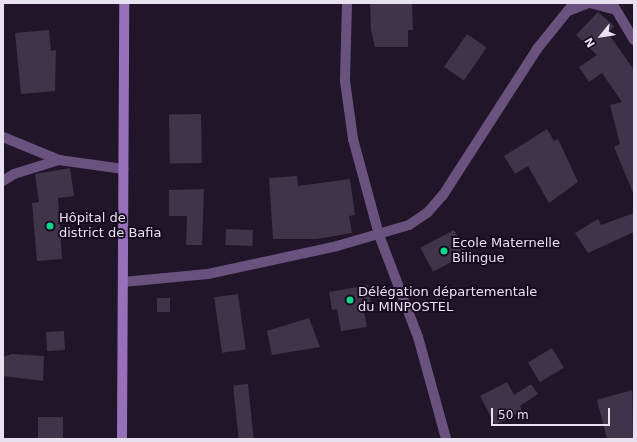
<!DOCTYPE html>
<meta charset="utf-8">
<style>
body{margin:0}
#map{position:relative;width:637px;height:442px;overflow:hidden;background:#201529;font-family:"DejaVu Sans",sans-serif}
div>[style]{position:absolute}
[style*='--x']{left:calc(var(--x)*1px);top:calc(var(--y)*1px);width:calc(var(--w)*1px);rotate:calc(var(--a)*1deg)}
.building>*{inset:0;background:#3f3449;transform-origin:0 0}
.minor>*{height:10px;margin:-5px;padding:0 5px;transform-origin:5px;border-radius:5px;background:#6a527f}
.secondary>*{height:10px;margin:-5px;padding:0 5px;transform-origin:5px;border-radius:5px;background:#9870b9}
.dots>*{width:11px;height:11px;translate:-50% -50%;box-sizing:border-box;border:2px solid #170c1f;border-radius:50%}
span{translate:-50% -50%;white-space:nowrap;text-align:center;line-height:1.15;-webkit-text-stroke:4px #170c1f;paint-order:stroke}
.poi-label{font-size:13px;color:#e8e1ef}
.left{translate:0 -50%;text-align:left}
.frame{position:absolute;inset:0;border:4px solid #e8e1ef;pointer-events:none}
.north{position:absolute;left:581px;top:16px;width:40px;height:40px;-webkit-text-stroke:3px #170c1f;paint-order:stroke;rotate:240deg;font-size:11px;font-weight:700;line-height:16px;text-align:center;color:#e8e1ef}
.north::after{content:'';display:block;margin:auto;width:14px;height:18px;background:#e8e1ef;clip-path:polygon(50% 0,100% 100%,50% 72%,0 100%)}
.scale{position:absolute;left:491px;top:408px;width:119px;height:18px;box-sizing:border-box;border:2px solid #e8e1ef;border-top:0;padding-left:5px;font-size:12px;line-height:14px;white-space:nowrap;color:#e8e1ef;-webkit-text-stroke:3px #170c1f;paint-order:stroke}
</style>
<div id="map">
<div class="building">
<div style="clip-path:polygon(370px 3px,412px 3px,413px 30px,408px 30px,408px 47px,375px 47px,371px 30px)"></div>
<div style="clip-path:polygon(598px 12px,614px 26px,608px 33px,634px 70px,634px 195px,614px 147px,620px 144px,610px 105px,622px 102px,602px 73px,589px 82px,579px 67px,597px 55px,576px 35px)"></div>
<div style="clip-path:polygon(49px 30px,51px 51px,56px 50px,55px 91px,21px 94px,15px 33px)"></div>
<div style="left:467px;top:34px;width:24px;height:40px;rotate:35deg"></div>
<div style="left:201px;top:114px;width:49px;height:32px;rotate:89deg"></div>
<div style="clip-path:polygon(547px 129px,554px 141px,558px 139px,578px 182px,549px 203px,528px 166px,515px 174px,504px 156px)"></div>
<div style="clip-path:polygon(70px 168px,74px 196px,58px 198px,62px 259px,37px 261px,32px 203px,39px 202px,35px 174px)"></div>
<div style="clip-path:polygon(297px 176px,298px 186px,350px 179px,355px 215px,349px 216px,352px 233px,317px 239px,273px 239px,269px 178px)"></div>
<div style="clip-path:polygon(204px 189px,202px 245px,186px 245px,187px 216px,169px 216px,169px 190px)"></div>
<div style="clip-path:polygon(634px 213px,634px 232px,588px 253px,575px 233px,598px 219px,601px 225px)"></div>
<div style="left:226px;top:229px;width:27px;height:16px;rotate:2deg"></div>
<div style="left:454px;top:230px;width:27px;height:38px;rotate:62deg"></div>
<div style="clip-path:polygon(368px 285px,372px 310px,364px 311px,367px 327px,341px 331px,337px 309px,332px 310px,329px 292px)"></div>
<div style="left:238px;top:294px;width:56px;height:24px;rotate:82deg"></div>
<div style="left:170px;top:298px;width:14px;height:13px;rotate:90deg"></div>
<div style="clip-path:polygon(309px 318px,320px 347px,272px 355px,267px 331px)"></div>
<div style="left:64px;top:331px;width:19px;height:18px;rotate:87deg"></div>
<div style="left:552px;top:348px;width:23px;height:28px;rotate:59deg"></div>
<div style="clip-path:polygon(12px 354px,44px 356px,43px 381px,3px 376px,3px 357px)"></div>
<div style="clip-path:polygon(507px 382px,514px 395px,531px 384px,538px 394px,520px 406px,522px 411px,495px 425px,480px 396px)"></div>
<div style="left:248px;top:384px;width:55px;height:15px;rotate:84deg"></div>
<div style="clip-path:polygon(632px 390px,633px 439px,607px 439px,597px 400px)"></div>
<div style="left:63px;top:417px;width:22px;height:25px;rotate:90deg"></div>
</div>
<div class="minor">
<div style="--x:347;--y:3;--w:78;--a:91.5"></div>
<div style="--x:345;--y:81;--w:59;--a:82.1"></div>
<div style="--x:353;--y:139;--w:99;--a:74.8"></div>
<div style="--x:379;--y:235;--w:109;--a:69.1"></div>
<div style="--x:418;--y:337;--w:106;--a:74.6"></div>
<div style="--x:590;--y:3;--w:24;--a:15"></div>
<div style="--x:612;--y:3;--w:43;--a:59.3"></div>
<div style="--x:568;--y:11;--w:22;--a:-21"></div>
<div style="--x:3;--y:137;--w:61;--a:22.3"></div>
<div style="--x:3;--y:181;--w:13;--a:-32"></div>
<div style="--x:14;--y:174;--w:47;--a:-17.3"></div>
<div style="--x:59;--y:160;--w:65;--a:8"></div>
<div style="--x:123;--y:282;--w:85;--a:-5.4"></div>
<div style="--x:208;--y:274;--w:132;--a:-12.2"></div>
<div style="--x:337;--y:246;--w:75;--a:-16.3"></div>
<div style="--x:409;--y:225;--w:23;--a:-34"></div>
<div style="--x:428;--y:212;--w:23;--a:-49"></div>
<div style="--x:443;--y:195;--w:174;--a:-57.2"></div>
<div style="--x:537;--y:49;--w:59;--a:-51.2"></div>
</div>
<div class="secondary">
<div style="--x:122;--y:439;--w:436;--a:-89.7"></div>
</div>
<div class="dots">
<div style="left:50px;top:226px;background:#0ed98a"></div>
<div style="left:444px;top:251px;background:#0ed98a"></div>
<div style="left:350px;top:300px;background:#0ed98a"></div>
</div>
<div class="poi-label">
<span class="left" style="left:59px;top:226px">Hôpital de<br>district de Bafia</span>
<span class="left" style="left:452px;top:251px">Ecole Maternelle<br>Bilingue</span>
<span class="left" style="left:358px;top:300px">Délégation départementale<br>du MINPOSTEL</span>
</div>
<div class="frame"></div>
<div class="north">N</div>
<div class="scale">50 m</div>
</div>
